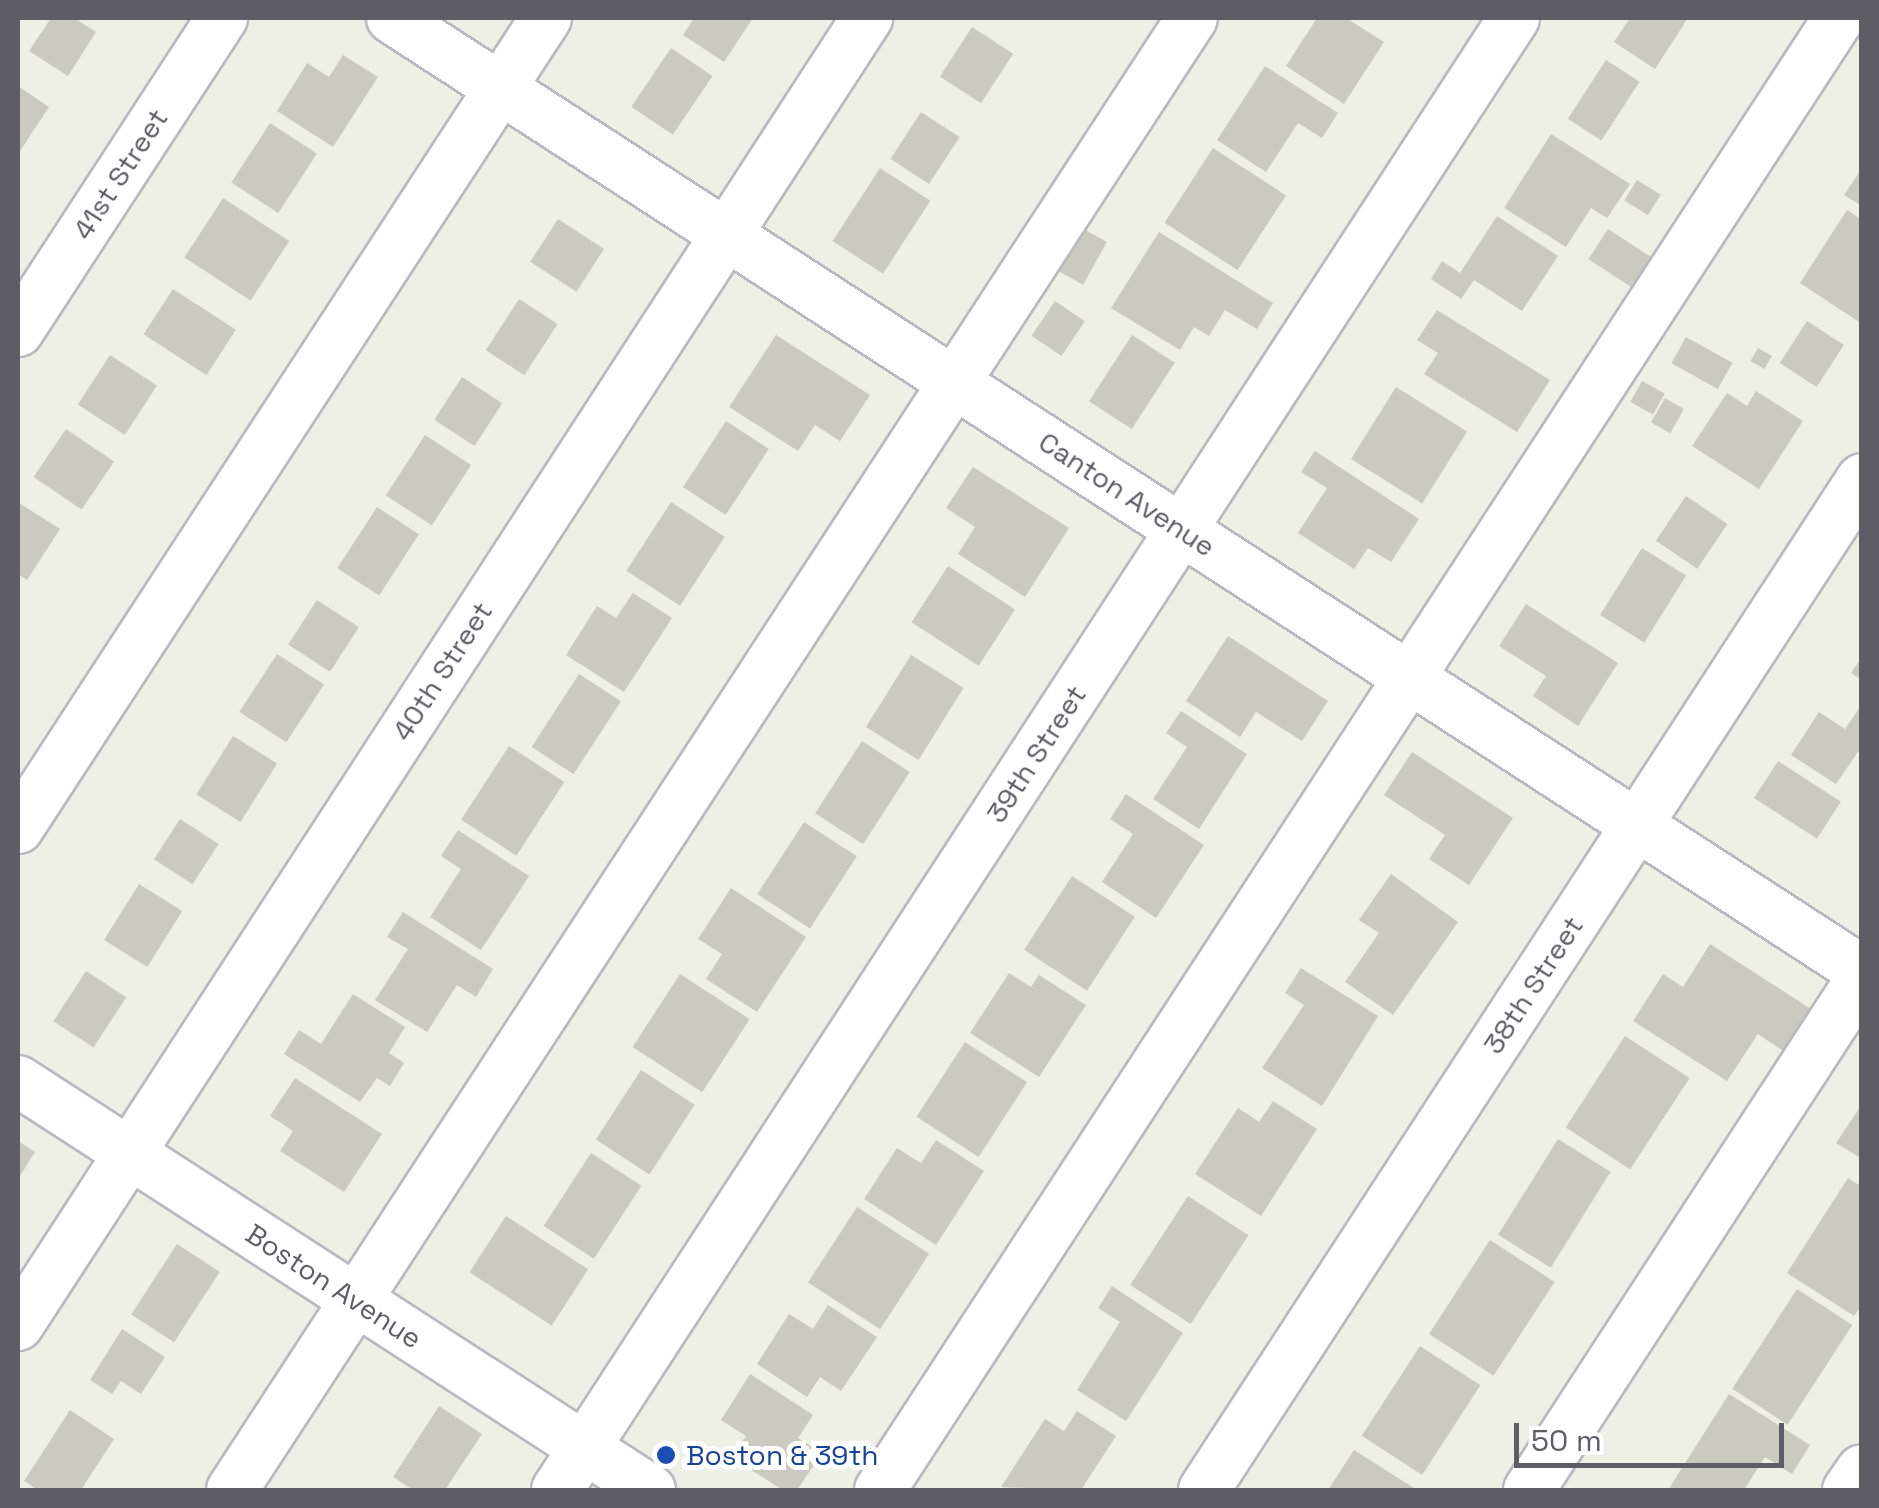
<!DOCTYPE html>
<style>
body{margin:0}
#map{position:relative;width:1879px;height:1508px;overflow:hidden;background:#eeefe5;font-family:"Space Grotesk",sans-serif}
div>[style]{position:absolute}
[style*='--x']{left:calc(var(--x)*1px);top:calc(var(--y)*1px);width:calc(var(--w)*1px);rotate:calc(var(--a)*1deg)}
.building>*{inset:0;background:#cacac1;transform-origin:0 0}
.roads{filter:drop-shadow(2px 0 #b9bac1) drop-shadow(-2px 0 #b9bac1) drop-shadow(0 2px #b9bac1) drop-shadow(0 -2px #b9bac1)}
.minor>*{height:50px;margin:-25px;padding:0 25px;transform-origin:25px;border-radius:25px;background:#fff}
.dots>*{width:28px;height:28px;translate:-50% -50%;box-sizing:border-box;border:5px solid #fff;border-radius:50%}
span{translate:-50% -50%;white-space:nowrap;text-align:center;line-height:1.15;-webkit-text-stroke:10px #fff;paint-order:stroke}
.street-label{font-size:28px;color:#5c5d65}
.transit-label{font-size:28px;color:#164399}
.left{translate:0 -50%;text-align:left}
.frame{position:absolute;inset:0;border:20px solid #5c5d65;pointer-events:none}
.scale{position:absolute;left:1514px;top:1423px;width:270px;height:45px;box-sizing:border-box;border:5px solid #5c5d65;border-top:0;padding-left:12px;font-size:30px;line-height:35px;white-space:nowrap;color:#5c5d65;-webkit-text-stroke:8px #fff;paint-order:stroke}
</style>
<div id="map">
<div class="building">
<div style="clip-path:polygon(51px 18px,74px 18px,96px 32px,68px 76px,29px 51px)"></div>
<div style="clip-path:polygon(694px 18px,753px 18px,724px 62px,683px 35px)"></div>
<div style="clip-path:polygon(1317px 18px,1346px 18px,1384px 42px,1344px 104px,1286px 66px)"></div>
<div style="clip-path:polygon(1630px 18px,1688px 18px,1655px 69px,1614px 42px)"></div>
<div style="left:972px;top:27px;width:49px;height:59px;rotate:33deg"></div>
<div style="left:671px;top:48px;width:50px;height:71px;rotate:34deg"></div>
<div style="clip-path:polygon(343px 55px,378px 77px,333px 147px,277px 111px,307px 63px,329px 77px)"></div>
<div style="left:1606px;top:60px;width:40px;height:70px;rotate:33deg"></div>
<div style="clip-path:polygon(1265px 66px,1338px 113px,1322px 138px,1298px 123px,1266px 172px,1217px 140px)"></div>
<div style="clip-path:polygon(18px 86px,49px 107px,20px 151px,18px 149px)"></div>
<div style="left:921px;top:112px;width:46px;height:56px;rotate:33deg"></div>
<div style="left:270px;top:123px;width:56px;height:71px;rotate:33deg"></div>
<div style="clip-path:polygon(1551px 134px,1630px 184px,1607px 218px,1591px 208px,1566px 247px,1504px 208px)"></div>
<div style="left:1213px;top:148px;width:87px;height:89px;rotate:33deg"></div>
<div style="left:880px;top:168px;width:60px;height:87px;rotate:33deg"></div>
<div style="clip-path:polygon(1862px 168px,1862px 206px,1844px 195px)"></div>
<div style="left:1637px;top:180px;width:28px;height:24px;rotate:32deg"></div>
<div style="left:223px;top:198px;width:79px;height:71px;rotate:33deg"></div>
<div style="clip-path:polygon(1847px 210px,1862px 220px,1859px 322px,1800px 283px)"></div>
<div style="clip-path:polygon(1497px 216px,1558px 256px,1522px 311px,1474px 280px,1461px 299px,1431px 279px,1442px 261px,1460px 273px)"></div>
<div style="left:558px;top:219px;width:55px;height:51px;rotate:33deg"></div>
<div style="left:1078px;top:226px;width:33px;height:49px;rotate:29deg"></div>
<div style="left:1608px;top:229px;width:53px;height:36px;rotate:33deg"></div>
<div style="clip-path:polygon(1159px 232px,1273px 303px,1257px 329px,1225px 310px,1209px 336px,1194px 327px,1180px 350px,1111px 308px)"></div>
<div style="left:173px;top:289px;width:75px;height:54px;rotate:33deg"></div>
<div style="left:519px;top:299px;width:46px;height:61px;rotate:33deg"></div>
<div style="left:1055px;top:301px;width:36px;height:42px;rotate:34deg"></div>
<div style="clip-path:polygon(1437px 310px,1550px 380px,1517px 432px,1424px 374px,1438px 353px,1417px 340px)"></div>
<div style="left:1807px;top:321px;width:44px;height:50px;rotate:33deg"></div>
<div style="clip-path:polygon(776px 335px,870px 395px,840px 441px,815px 425px,798px 451px,729px 407px)"></div>
<div style="left:1132px;top:335px;width:51px;height:79px;rotate:33deg"></div>
<div style="left:1686px;top:337px;width:53px;height:30px;rotate:29deg"></div>
<div style="left:1758px;top:348px;width:16px;height:15px;rotate:30deg"></div>
<div style="left:110px;top:355px;width:56px;height:59px;rotate:33deg"></div>
<div style="left:462px;top:377px;width:48px;height:51px;rotate:33deg"></div>
<div style="left:1642px;top:381px;width:26px;height:24px;rotate:29deg"></div>
<div style="left:1396px;top:387px;width:84px;height:85px;rotate:32deg"></div>
<div style="clip-path:polygon(1756px 391px,1803px 421px,1759px 489px,1692px 446px,1727px 393px,1747px 406px)"></div>
<div style="left:1665px;top:398px;width:22px;height:28px;rotate:30deg"></div>
<div style="left:726px;top:421px;width:51px;height:79px;rotate:33deg"></div>
<div style="left:66px;top:429px;width:58px;height:58px;rotate:34deg"></div>
<div style="left:425px;top:435px;width:55px;height:72px;rotate:33deg"></div>
<div style="clip-path:polygon(1315px 451px,1419px 519px,1391px 562px,1368px 548px,1354px 569px,1298px 533px,1327px 488px,1301px 472px)"></div>
<div style="clip-path:polygon(973px 467px,1069px 528px,1025px 597px,958px 554px,975px 527px,946px 508px)"></div>
<div style="left:1686px;top:496px;width:50px;height:54px;rotate:34deg"></div>
<div style="left:671px;top:502px;width:64px;height:82px;rotate:33deg"></div>
<div style="clip-path:polygon(19px 503px,60px 529px,27px 580px,18px 574px)"></div>
<div style="left:377px;top:507px;width:50px;height:73px;rotate:33deg"></div>
<div style="left:1642px;top:548px;width:52px;height:79px;rotate:32deg"></div>
<div style="left:948px;top:566px;width:80px;height:67px;rotate:33deg"></div>
<div style="clip-path:polygon(633px 593px,672px 618px,624px 692px,566px 655px,597px 606px,616px 618px)"></div>
<div style="left:317px;top:600px;width:50px;height:53px;rotate:33deg"></div>
<div style="clip-path:polygon(1526px 604px,1618px 663px,1578px 726px,1533px 696px,1546px 676px,1499px 646px)"></div>
<div style="clip-path:polygon(1228px 636px,1328px 701px,1302px 741px,1256px 712px,1240px 737px,1186px 701px)"></div>
<div style="left:277px;top:654px;width:56px;height:69px;rotate:33deg"></div>
<div style="left:911px;top:655px;width:62px;height:85px;rotate:32deg"></div>
<div style="clip-path:polygon(1862px 657px,1862px 680px,1851px 673px)"></div>
<div style="left:579px;top:674px;width:50px;height:87px;rotate:33deg"></div>
<div style="clip-path:polygon(1862px 704px,1862px 746px,1836px 784px,1791px 755px,1819px 712px,1845px 729px)"></div>
<div style="clip-path:polygon(1181px 711px,1247px 754px,1199px 829px,1153px 799px,1187px 747px,1166px 733px)"></div>
<div style="left:233px;top:736px;width:52px;height:69px;rotate:32deg"></div>
<div style="left:862px;top:741px;width:57px;height:86px;rotate:33deg"></div>
<div style="left:509px;top:746px;width:66px;height:88px;rotate:33deg"></div>
<div style="clip-path:polygon(1412px 752px,1513px 818px,1469px 885px,1429px 859px,1445px 835px,1384px 795px)"></div>
<div style="left:1778px;top:761px;width:75px;height:44px;rotate:33deg"></div>
<div style="clip-path:polygon(1126px 794px,1204px 845px,1156px 918px,1102px 882px,1133px 834px,1110px 819px)"></div>
<div style="left:180px;top:819px;width:46px;height:48px;rotate:33deg"></div>
<div style="left:804px;top:822px;width:63px;height:86px;rotate:33deg"></div>
<div style="clip-path:polygon(458px 830px,529px 876px,481px 950px,430px 917px,461px 869px,441px 856px)"></div>
<div style="clip-path:polygon(1391px 874px,1458px 922px,1393px 1015px,1345px 982px,1379px 933px,1359px 920px)"></div>
<div style="left:1072px;top:876px;width:75px;height:88px;rotate:33deg"></div>
<div style="left:139px;top:884px;width:51px;height:66px;rotate:32deg"></div>
<div style="clip-path:polygon(731px 888px,806px 937px,757px 1012px,706px 979px,722px 954px,698px 939px)"></div>
<div style="clip-path:polygon(403px 912px,493px 969px,476px 997px,457px 985px,427px 1032px,375px 1000px,408px 949px,387px 937px)"></div>
<div style="clip-path:polygon(1710px 944px,1811px 1009px,1783px 1051px,1758px 1034px,1727px 1081px,1633px 1021px,1663px 974px,1683px 987px)"></div>
<div style="clip-path:polygon(1301px 968px,1378px 1016px,1322px 1106px,1262px 1068px,1304px 1005px,1285px 993px)"></div>
<div style="left:86px;top:971px;width:48px;height:60px;rotate:33deg"></div>
<div style="clip-path:polygon(1009px 973px,1031px 987px,1039px 975px,1086px 1005px,1039px 1077px,970px 1033px)"></div>
<div style="left:680px;top:974px;width:83px;height:87px;rotate:33deg"></div>
<div style="clip-path:polygon(353px 994px,405px 1027px,389px 1053px,404px 1063px,390px 1086px,377px 1078px,360px 1102px,284px 1054px,299px 1030px,321px 1044px)"></div>
<div style="left:1625px;top:1036px;width:77px;height:109px;rotate:33deg"></div>
<div style="left:965px;top:1042px;width:74px;height:89px;rotate:33deg"></div>
<div style="left:641px;top:1070px;width:64px;height:83px;rotate:33deg"></div>
<div style="clip-path:polygon(295px 1078px,382px 1134px,344px 1192px,280px 1151px,293px 1131px,270px 1116px)"></div>
<div style="clip-path:polygon(1273px 1101px,1317px 1129px,1261px 1216px,1195px 1174px,1238px 1108px,1259px 1122px)"></div>
<div style="clip-path:polygon(1862px 1104px,1862px 1159px,1836px 1143px)"></div>
<div style="left:1558px;top:1139px;width:62px;height:113px;rotate:32deg"></div>
<div style="clip-path:polygon(936px 1140px,984px 1171px,936px 1245px,864px 1199px,897px 1148px,921px 1163px)"></div>
<div style="clip-path:polygon(18px 1141px,35px 1152px,18px 1179px)"></div>
<div style="left:591px;top:1153px;width:60px;height:87px;rotate:33deg"></div>
<div style="clip-path:polygon(1848px 1178px,1862px 1187px,1862px 1305px,1854px 1316px,1787px 1273px)"></div>
<div style="left:1188px;top:1196px;width:72px;height:106px;rotate:33deg"></div>
<div style="left:857px;top:1207px;width:86px;height:90px;rotate:33deg"></div>
<div style="left:506px;top:1216px;width:98px;height:67px;rotate:33deg"></div>
<div style="left:1490px;top:1240px;width:77px;height:112px;rotate:33deg"></div>
<div style="left:177px;top:1244px;width:51px;height:84px;rotate:33deg"></div>
<div style="clip-path:polygon(1112px 1286px,1183px 1333px,1126px 1421px,1077px 1390px,1120px 1322px,1098px 1308px)"></div>
<div style="left:1797px;top:1289px;width:66px;height:119px;rotate:33deg"></div>
<div style="clip-path:polygon(828px 1305px,877px 1337px,841px 1391px,820px 1377px,807px 1397px,757px 1364px,789px 1314px,813px 1329px)"></div>
<div style="clip-path:polygon(122px 1329px,165px 1357px,141px 1394px,121px 1381px,112px 1394px,90px 1380px)"></div>
<div style="left:1420px;top:1346px;width:72px;height:107px;rotate:33deg"></div>
<div style="clip-path:polygon(750px 1374px,813px 1415px,798px 1438px,822px 1453px,797px 1490px,783px 1490px,732px 1458px,746px 1436px,721px 1420px)"></div>
<div style="clip-path:polygon(1729px 1394px,1810px 1445px,1792px 1474px,1765px 1457px,1744px 1490px,1668px 1490px)"></div>
<div style="clip-path:polygon(439px 1406px,482px 1434px,445px 1490px,413px 1490px,393px 1477px)"></div>
<div style="clip-path:polygon(70px 1410px,114px 1439px,81px 1490px,38px 1490px,24px 1481px)"></div>
<div style="clip-path:polygon(1077px 1411px,1116px 1436px,1081px 1490px,1001px 1487px,1045px 1419px,1064px 1431px)"></div>
<div style="clip-path:polygon(1354px 1450px,1417px 1490px,1328px 1490px)"></div>
</div>
<div class="roads">
<div class="minor">
<div style="--x:392;--y:18;--w:1752;--a:32.96"></div>
<div style="--x:18;--y:331;--w:374;--a:-56.9"></div>
<div style="--x:18;--y:828;--w:967;--a:-56.9"></div>
<div style="--x:18;--y:1081;--w:753;--a:32.91"></div>
<div style="--x:18;--y:1325;--w:1559;--a:-56.99"></div>
<div style="--x:232;--y:1490;--w:1757;--a:-56.89"></div>
<div style="--x:557;--y:1490;--w:1756;--a:-56.97"></div>
<div style="--x:880;--y:1490;--w:1757;--a:-56.92"></div>
<div style="--x:1204;--y:1490;--w:1206;--a:-56.94"></div>
<div style="--x:1529;--y:1490;--w:611;--a:-56.96"></div>
<div style="--x:1848;--y:1490;--w:24;--a:-55"></div>
</div>
</div>
<div class="dots">
<div style="left:666px;top:1455px;background:#1a4fb4"></div>
</div>
<div class="street-label">
<span style="left:120px;top:174px;rotate:-57deg">41st Street</span>
<span style="left:1127px;top:494px;rotate:33deg">Canton Avenue</span>
<span style="left:442px;top:671px;rotate:-57deg">40th Street</span>
<span style="left:1036px;top:754px;rotate:-57deg">39th Street</span>
<span style="left:1533px;top:985px;rotate:-57deg">38th Street</span>
<span style="left:334px;top:1286px;rotate:33deg">Boston Avenue</span>
</div>
<div class="transit-label">
<span class="left" style="left:686px;top:1455px">Boston &amp; 39th</span>
</div>
<div class="frame"></div>
<div class="scale">50 m</div>
</div>
